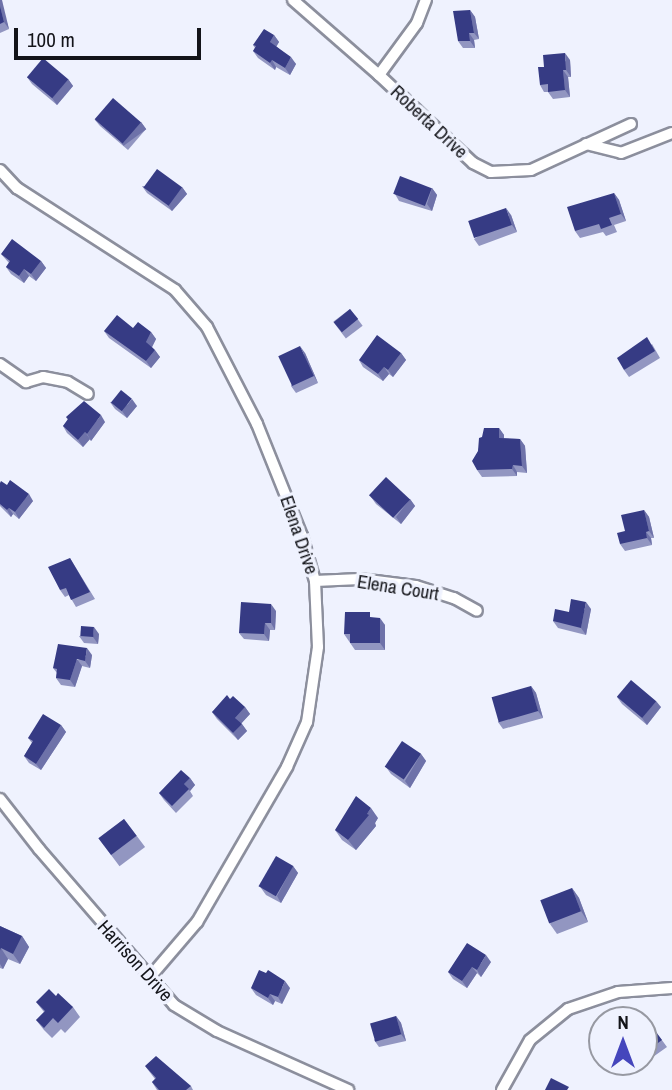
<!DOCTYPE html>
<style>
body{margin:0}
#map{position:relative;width:672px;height:1090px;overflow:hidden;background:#eff2fe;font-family:"Archivo Narrow",sans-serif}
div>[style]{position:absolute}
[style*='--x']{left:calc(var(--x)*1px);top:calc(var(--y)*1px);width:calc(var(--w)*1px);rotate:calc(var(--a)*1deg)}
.roads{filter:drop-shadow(2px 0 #8c8f9d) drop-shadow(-2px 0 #8c8f9d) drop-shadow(0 2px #8c8f9d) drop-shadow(0 -2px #8c8f9d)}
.street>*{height:10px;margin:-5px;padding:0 5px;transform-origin:5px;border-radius:5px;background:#fff}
.wall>*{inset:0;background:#9296c1;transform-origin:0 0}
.shaded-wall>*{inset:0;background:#6e72a9;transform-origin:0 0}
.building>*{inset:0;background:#363b84;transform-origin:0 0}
span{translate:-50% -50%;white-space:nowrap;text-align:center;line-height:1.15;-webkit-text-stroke:7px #eff2fe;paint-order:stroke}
.street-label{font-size:19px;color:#131419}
.north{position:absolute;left:588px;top:1006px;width:70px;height:70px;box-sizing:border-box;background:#eff2fe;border:2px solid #9799a2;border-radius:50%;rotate:0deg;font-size:19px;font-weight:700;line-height:28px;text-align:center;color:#131419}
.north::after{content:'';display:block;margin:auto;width:24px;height:32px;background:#4546bc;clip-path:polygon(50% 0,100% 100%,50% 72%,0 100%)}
.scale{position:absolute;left:14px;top:28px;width:187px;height:32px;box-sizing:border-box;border:4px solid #131419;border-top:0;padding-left:9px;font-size:21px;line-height:24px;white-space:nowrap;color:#131419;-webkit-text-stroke:5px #eff2fe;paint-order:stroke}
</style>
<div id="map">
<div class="roads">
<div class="street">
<div style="--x:293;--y:0;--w:114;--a:41.1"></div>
<div style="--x:379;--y:75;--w:129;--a:43.1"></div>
<div style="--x:473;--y:163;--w:20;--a:27"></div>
<div style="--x:491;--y:172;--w:40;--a:-2.9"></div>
<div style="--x:531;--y:170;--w:110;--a:-24.7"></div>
<div style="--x:379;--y:75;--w:64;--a:-53.8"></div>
<div style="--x:417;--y:23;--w:25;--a:-69"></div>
<div style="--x:586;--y:144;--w:36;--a:14"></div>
<div style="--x:621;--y:153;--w:55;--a:-21.4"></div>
<div style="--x:0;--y:170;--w:25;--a:47"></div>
<div style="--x:17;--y:188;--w:188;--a:32.8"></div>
<div style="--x:175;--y:290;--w:49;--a:49.1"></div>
<div style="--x:207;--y:327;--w:109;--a:62.7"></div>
<div style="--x:257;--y:424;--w:121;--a:68.1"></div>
<div style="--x:302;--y:536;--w:47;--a:73.9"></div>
<div style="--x:315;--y:581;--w:66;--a:87.4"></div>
<div style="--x:318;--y:647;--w:76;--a:98.3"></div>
<div style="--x:307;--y:722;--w:49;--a:114"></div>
<div style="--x:287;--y:767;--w:179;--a:120.1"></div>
<div style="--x:197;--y:922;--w:72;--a:130.5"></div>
<div style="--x:0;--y:364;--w:32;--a:35"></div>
<div style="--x:26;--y:382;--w:18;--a:-16"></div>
<div style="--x:43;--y:377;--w:25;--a:11"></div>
<div style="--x:68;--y:382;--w:23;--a:31"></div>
<div style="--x:315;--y:581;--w:45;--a:-2.5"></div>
<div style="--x:360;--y:579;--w:56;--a:7.1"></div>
<div style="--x:416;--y:586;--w:40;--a:18"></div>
<div style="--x:454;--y:598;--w:26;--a:29"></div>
<div style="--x:0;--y:799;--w:63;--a:52"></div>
<div style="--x:39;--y:849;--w:206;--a:49.1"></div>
<div style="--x:174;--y:1005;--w:50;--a:31.2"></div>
<div style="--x:217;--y:1031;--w:144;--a:24.2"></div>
<div style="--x:502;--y:1090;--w:57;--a:-60.8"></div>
<div style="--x:530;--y:1040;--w:49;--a:-39.2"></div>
<div style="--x:568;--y:1009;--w:53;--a:-18.8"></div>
<div style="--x:618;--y:992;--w:54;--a:-4.2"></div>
</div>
</div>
<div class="wall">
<div style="clip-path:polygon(0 0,9px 29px,0 33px)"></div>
<div style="clip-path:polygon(470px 10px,475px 17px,479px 39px,474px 40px,475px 48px,463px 48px,458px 41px)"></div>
<div style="clip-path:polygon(274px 35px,279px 42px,276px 46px,296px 64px,290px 75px,276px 67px,275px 70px,258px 58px,253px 51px,255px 48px,253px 45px)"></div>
<div style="clip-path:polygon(570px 60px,571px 77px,568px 77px,570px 97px,553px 99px,548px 92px,544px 92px,540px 85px,544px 67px)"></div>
<div style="clip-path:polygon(27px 77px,68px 79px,73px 86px,57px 105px,32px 84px)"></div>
<div style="clip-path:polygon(95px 120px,141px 122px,146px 129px,128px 150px,100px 126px)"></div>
<div style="clip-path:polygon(142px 186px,182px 187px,187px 194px,172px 211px,147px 193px)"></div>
<div style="clip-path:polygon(432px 188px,437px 195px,432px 211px,399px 201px,395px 194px)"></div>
<div style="clip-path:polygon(614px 193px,619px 200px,626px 221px,614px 225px,617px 232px,606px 236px,603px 232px,580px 238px,575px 231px)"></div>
<div style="clip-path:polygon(511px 215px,517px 232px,479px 246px,474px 239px)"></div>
<div style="clip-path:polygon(1px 254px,41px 261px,46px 268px,36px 281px,29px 276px,24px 283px,11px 274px,6px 267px,9px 263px)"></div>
<div style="left:350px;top:309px;width:21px;height:21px;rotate:53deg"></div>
<div style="clip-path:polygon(133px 328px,151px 332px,156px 339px,152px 347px,160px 357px,151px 368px,109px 338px,104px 331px)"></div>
<div style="clip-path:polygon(652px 344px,660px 358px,629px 377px,624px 370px)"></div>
<div style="clip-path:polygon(305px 353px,318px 383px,296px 393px,291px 386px)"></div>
<div style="clip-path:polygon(401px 353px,406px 360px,393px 377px,389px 374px,383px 381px,363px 367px,359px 360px)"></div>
<div style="clip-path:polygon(110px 402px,137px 406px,127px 418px,115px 409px)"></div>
<div style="clip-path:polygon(66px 417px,105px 422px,91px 441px,90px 439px,83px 447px,67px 433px,63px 426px,68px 420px)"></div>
<div style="clip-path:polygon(499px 428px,504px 435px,504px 438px,520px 439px,525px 446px,527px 473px,517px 472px,517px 476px,482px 477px,477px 470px,478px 451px,482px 437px)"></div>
<div style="clip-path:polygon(0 483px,33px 501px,19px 519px,13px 514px,11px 517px,0 506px)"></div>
<div style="clip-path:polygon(371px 497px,410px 499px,415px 506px,401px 524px,376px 504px)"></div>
<div style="clip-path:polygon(644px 510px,649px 517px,654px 538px,651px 538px,652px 545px,625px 551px,620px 544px)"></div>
<div style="clip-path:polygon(70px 558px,95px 599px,76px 607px,69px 595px,65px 597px,60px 590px)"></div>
<div style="clip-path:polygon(591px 609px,586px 635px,558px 628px,553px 621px,569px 612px)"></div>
<div style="clip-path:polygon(276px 611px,275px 630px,270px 630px,269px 641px,244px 639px,239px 633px)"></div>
<div style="clip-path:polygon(374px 618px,385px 625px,385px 650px,355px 650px,344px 634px)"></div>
<div style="clip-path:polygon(99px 634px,98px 644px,84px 643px,79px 636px)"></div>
<div style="clip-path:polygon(92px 655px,90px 668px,82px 666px,75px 687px,61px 685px,56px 678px,57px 673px,53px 668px)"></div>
<div style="clip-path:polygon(531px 686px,536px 693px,543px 718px,503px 729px,498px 722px)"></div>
<div style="clip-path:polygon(617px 697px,661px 707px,647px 725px,622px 704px)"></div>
<div style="clip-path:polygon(230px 699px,245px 707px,250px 714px,241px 723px,247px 731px,238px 740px,217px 719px,212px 712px)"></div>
<div style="clip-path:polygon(61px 725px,66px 732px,41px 770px,29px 763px,24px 756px,32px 743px,28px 738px)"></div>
<div style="clip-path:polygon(421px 754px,426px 761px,410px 788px,391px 774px,386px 767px)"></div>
<div style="clip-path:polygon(190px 778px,195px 785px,190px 791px,193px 796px,176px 813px,164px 800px,159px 793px)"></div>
<div style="clip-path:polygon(378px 818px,375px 823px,376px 826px,356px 850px,342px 840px,335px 830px)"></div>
<div style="left:124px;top:819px;width:35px;height:32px;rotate:53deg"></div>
<div style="clip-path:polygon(293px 866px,298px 873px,281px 903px,266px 895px,261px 888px)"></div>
<div style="clip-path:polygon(572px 888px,579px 898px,588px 922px,557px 934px,550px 924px)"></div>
<div style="clip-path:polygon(0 926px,22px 936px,29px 947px,20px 964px,8px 959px,3px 969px,0 968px)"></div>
<div style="clip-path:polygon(491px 962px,481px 977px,477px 973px,467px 988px,453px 979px,448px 972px)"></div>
<div style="clip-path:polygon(251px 988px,290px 988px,282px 1004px,275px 1001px,273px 1005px,256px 995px)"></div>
<div style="clip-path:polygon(56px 996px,73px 1007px,80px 1017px,65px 1033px,61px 1029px,52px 1038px,44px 1030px,36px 1020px,44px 1012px,36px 1002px)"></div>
<div style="clip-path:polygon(396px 1016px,401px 1023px,406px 1041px,379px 1047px,374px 1040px)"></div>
<div style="clip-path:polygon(653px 1028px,667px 1047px,643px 1064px,641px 1062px,644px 1062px,644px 1033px)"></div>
<div style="clip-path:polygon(145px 1066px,191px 1086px,193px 1090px,157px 1090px,152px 1082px,155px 1079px)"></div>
</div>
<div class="shaded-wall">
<div style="clip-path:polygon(0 0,2px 0,9px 29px,4px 22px,0 6px)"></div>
<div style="clip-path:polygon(470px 10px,475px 17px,479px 39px,474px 33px)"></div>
<div style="clip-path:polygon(469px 33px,474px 40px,475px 48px,470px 41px)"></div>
<div style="clip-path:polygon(274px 35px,279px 42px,275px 49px,270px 42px)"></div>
<div style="clip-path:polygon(565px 53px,570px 60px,571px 77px,566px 70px)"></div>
<div style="clip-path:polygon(291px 57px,296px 64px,290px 75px,285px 68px)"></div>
<div style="clip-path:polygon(272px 60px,276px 67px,275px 70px,270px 63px)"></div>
<div style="clip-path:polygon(563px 70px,568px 77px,570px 97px,565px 90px)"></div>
<div style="clip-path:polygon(68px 79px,73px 86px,57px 105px,52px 98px)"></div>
<div style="left:141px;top:122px;width:9px;height:28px;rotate:54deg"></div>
<div style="clip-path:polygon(182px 187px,187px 194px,172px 211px,167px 204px)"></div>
<div style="clip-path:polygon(432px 188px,437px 195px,432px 211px,427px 204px)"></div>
<div style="clip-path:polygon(614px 193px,619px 200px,626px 221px,621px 214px)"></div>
<div style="clip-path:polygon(506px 208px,511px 215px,517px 232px,512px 225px)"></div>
<div style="clip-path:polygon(41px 261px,46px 268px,36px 281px,31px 274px)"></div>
<div style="clip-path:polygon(24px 269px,29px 276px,24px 283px,19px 276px)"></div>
<div style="clip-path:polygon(151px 332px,156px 339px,151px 349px,146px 342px)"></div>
<div style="clip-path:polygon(300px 346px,305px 353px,318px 383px,314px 376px)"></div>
<div style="clip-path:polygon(155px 350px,160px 357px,151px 368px,146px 361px)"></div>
<div style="clip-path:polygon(401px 353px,406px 360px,393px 377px,388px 370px)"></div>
<div style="clip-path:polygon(384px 367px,389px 374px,383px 381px,378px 374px)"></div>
<div style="clip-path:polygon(132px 399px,137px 406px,127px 418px,122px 411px)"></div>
<div style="clip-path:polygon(101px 415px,105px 422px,91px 441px,87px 434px)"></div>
<div style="clip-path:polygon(499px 428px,504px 435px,504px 445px,499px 438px)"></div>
<div style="clip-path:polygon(85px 432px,90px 439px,83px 447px,78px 440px)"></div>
<div style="clip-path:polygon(520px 439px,525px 446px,527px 473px,522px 466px)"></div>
<div style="clip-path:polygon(513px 465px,517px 472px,517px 476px,512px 469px)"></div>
<div style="clip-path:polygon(29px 494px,33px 501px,19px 519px,15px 512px)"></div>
<div style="clip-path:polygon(410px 499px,415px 506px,401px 524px,396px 517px)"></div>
<div style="clip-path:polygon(9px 508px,13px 514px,11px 517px,7px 510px)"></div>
<div style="clip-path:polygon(644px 510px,649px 517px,654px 538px,649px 531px)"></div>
<div style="clip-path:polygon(646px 532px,651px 538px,652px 545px,647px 538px)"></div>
<div style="clip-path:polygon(586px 602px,591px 609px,586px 635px,581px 628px)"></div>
<div style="clip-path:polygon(271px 604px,276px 611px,275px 630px,271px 623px)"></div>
<div style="clip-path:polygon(380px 618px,385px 625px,385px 650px,380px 643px)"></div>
<div style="clip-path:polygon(265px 623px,270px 630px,269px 641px,264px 634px)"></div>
<div style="clip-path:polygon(94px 627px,99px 634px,98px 644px,93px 637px)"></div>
<div style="clip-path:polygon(87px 648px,92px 655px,90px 668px,85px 661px)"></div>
<div style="clip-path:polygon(77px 659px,82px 666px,75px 687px,70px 680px)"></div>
<div style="clip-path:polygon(531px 686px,536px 693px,543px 718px,538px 711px)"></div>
<div style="clip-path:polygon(656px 701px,661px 707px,647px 725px,642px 718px)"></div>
<div style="clip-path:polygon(245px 707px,250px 714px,240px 725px,235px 718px)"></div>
<div style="clip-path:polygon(242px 724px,247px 731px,238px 740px,233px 733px)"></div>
<div style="clip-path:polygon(61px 725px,66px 732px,41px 770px,36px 764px)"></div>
<div style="clip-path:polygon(421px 754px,426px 761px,410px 788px,405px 781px)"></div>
<div style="clip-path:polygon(190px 778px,195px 785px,190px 791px,184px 784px)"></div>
<div style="clip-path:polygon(371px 808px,378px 818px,375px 823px,376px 826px,356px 850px,348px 840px)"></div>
<div style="clip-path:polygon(293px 866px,298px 873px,281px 903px,277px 896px)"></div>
<div style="clip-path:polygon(572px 888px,579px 898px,588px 922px,581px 911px)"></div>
<div style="clip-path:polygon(22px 936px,29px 947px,20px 964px,13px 954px)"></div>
<div style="clip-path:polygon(1px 948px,8px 959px,3px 969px,0 964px,0 951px)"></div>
<div style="clip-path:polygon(486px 955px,491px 962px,481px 977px,477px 970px)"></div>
<div style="clip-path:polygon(472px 967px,477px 973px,467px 988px,462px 981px)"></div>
<div style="clip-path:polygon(285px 981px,290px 988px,282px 1004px,278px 997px)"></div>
<div style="clip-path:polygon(270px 994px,275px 1001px,273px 1005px,268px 998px)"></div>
<div style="clip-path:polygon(396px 1016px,401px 1023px,406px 1041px,401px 1034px)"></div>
</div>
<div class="building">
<div style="clip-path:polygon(0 6px,4px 22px,0 24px)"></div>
<div style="clip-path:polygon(470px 10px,474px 33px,469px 33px,470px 41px,458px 41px,453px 11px)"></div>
<div style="clip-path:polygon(264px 29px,274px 35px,270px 42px,291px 57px,285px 68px,272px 60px,270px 63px,253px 51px,256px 46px,253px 45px)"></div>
<div style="clip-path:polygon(565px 53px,566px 70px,563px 70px,565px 90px,548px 92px,548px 84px,540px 85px,538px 67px,544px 67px,543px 55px)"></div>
<div style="left:43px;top:58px;width:33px;height:25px;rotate:40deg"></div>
<div style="left:113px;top:98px;width:37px;height:28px;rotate:41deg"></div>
<div style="left:157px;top:169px;width:31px;height:23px;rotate:36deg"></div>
<div style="left:400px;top:176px;width:34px;height:19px;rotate:21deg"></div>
<div style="clip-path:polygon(614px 193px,621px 214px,609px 218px,612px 225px,601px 229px,599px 224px,575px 231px,567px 207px)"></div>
<div style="left:506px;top:208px;width:18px;height:40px;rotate:71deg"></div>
<div style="clip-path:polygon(12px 239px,41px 261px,31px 274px,24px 269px,19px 276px,6px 267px,10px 261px,1px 254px)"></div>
<div style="left:350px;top:309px;width:13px;height:21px;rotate:51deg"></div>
<div style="clip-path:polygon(117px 315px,133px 328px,138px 322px,151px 332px,146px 342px,155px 350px,146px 361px,104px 331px)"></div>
<div style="clip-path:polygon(377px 335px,401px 353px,388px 370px,384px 367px,378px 374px,359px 360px)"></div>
<div style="clip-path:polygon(647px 337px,655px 351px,624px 370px,617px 358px)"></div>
<div style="left:300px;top:346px;width:33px;height:24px;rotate:65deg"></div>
<div style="left:121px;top:390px;width:14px;height:16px;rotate:39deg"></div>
<div style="clip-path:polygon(84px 401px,101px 415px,87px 434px,85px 432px,78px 440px,63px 426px,68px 419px,66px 417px)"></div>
<div style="clip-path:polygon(484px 428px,499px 428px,499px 438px,520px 439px,522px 466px,513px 465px,512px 469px,477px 470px,472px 461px,478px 451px,479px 438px,482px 437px)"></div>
<div style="left:386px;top:477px;width:33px;height:25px;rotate:43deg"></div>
<div style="clip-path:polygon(10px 480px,29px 494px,15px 512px,9px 508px,7px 510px,0 504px,0 483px,1px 481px,7px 485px)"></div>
<div style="clip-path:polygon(644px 510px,649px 531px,646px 532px,647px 538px,620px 544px,617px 533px,625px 531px,621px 515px)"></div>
<div style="clip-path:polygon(70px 558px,90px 592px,71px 600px,66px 588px,60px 590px,48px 567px)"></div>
<div style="clip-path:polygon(571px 599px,586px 602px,581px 628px,553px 621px,555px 609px,569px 612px)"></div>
<div style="clip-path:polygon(241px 602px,271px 604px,271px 623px,265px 623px,264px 634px,239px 633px)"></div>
<div style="clip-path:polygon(345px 612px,370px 612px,370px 617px,380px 618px,380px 643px,350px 643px,350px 634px,344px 634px)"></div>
<div style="left:81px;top:626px;width:13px;height:10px;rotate:4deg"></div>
<div style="clip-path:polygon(58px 644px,87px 648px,85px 661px,77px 659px,70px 680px,56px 678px,57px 669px,53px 668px)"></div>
<div style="left:631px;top:680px;width:33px;height:22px;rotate:40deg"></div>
<div style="left:531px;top:686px;width:26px;height:41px;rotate:74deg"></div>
<div style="clip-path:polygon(227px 695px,230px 699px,233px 696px,245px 707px,235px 718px,242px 724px,233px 733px,212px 712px)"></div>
<div style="clip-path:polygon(43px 714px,61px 725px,36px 764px,24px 756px,33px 741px,28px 738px)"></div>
<div style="left:402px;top:741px;width:23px;height:31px;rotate:34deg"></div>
<div style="clip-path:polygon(181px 770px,190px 778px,184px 784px,189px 789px,172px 806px,159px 793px)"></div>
<div style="clip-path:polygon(356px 796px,371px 808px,367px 814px,369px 815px,348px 840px,335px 830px)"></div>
<div style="left:124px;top:819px;width:21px;height:32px;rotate:53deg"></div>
<div style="left:276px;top:856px;width:20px;height:35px;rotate:30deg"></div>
<div style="left:572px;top:888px;width:25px;height:34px;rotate:69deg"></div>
<div style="clip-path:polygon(0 926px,22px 936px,13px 954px,1px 948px,0 951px)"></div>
<div style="clip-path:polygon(467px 943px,486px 955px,477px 970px,472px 967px,462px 981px,448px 972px)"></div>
<div style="clip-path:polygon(259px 970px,266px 973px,268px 970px,285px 981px,278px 997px,270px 994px,268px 998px,251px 988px)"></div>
<div style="clip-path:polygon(49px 989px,56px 996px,58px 993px,73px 1007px,58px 1023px,53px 1018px,44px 1028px,36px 1020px,45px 1011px,36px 1002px)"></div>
<div style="left:396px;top:1016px;width:19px;height:27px;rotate:74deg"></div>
<div style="clip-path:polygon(653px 1028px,662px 1040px,644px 1053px,644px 1033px)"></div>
<div style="clip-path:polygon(156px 1056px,191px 1086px,186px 1090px,159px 1090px,152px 1082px,156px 1078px,145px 1066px)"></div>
<div style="clip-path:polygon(551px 1078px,569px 1087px,567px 1090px,545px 1090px)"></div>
</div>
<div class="street-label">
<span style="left:429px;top:122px;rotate:43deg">Roberta Drive</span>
<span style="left:299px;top:535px;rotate:71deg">Elena Drive</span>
<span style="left:398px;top:588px;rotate:9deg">Elena Court</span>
<span style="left:135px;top:961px;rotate:48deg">Harrison Drive</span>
</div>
<div class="north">N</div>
<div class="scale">100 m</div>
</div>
